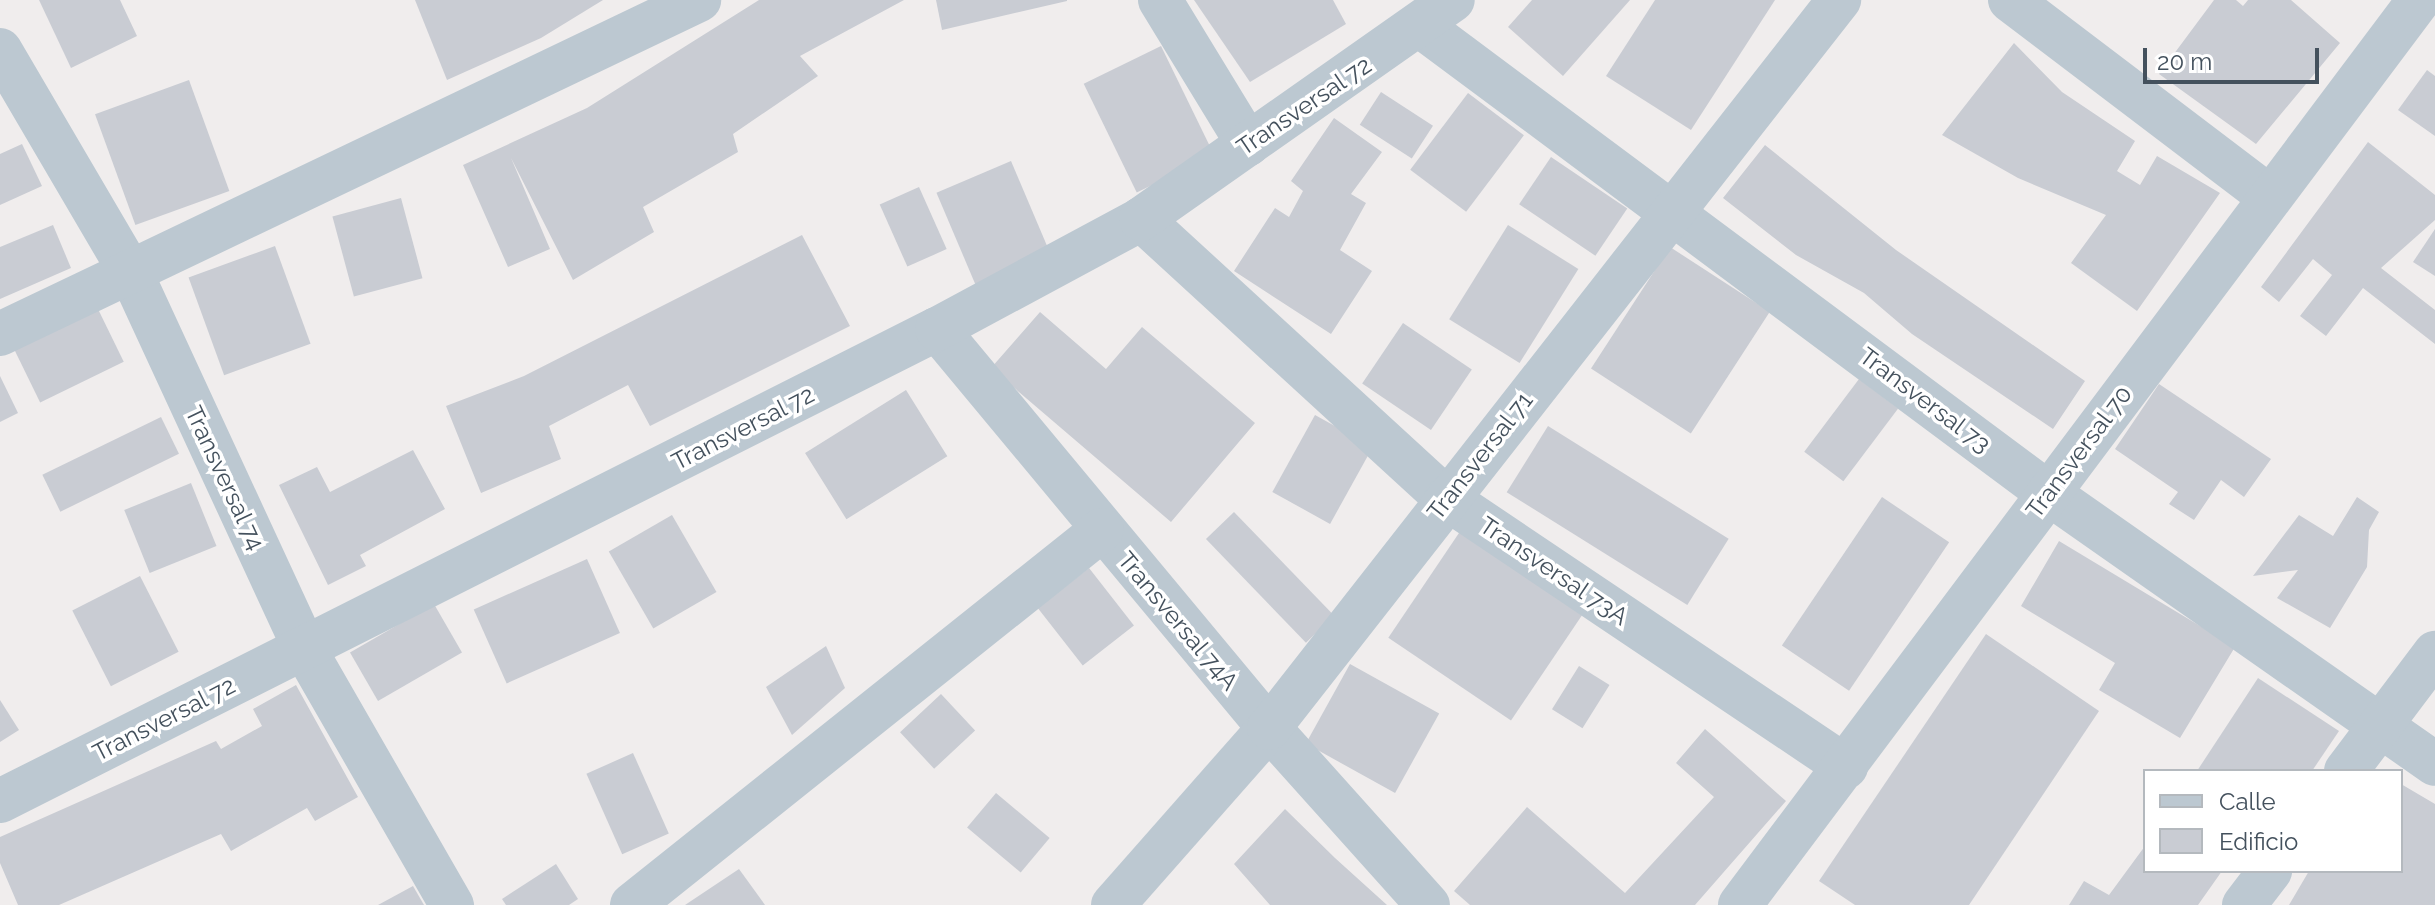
<!DOCTYPE html>
<style>
body{margin:0}
#map{position:relative;width:2435px;height:905px;overflow:hidden;background:#f0eded;font-family:Raleway,sans-serif}
div>[style]{position:absolute}
[style*='--x']{left:calc(var(--x)*1px);top:calc(var(--y)*1px);width:calc(var(--w)*1px);rotate:calc(var(--a)*1deg)}
.building>*{inset:0;background:#c9ccd3;transform-origin:0 0}
.street>*{height:44px;margin:-22px;padding:0 22px;transform-origin:22px;border-radius:22px;background:#bcc8d1}
span{translate:-50% -50%;white-space:nowrap;text-align:center;line-height:1.15;-webkit-text-stroke:7px #fff;paint-order:stroke}
.street-label{font-size:24px;color:#44515d}
.legend{position:absolute;left:2143px;top:769px;width:260px;height:104px;box-sizing:border-box;background:#fff;border:2px solid #b4b9be;margin:0;padding:10px 14px;list-style:none;font-size:24px;color:#44515d}
.legend li{display:flex;align-items:center;gap:16px;height:40px}
.legend b{width:40px;border:2px solid #b4b9be}
.scale{position:absolute;left:2143px;top:48px;width:176px;height:36px;box-sizing:border-box;border:4px solid #44515d;border-top:0;padding-left:10px;font-size:24px;line-height:28px;white-space:nowrap;color:#44515d;-webkit-text-stroke:6px #fff;paint-order:stroke}
</style>
<div id="map">
<div class="building">
<div style="clip-path:polygon(39px 0,120px 0,137px 36px,71px 68px)"></div>
<div style="clip-path:polygon(415px 0,603px 0,541px 38px,447px 80px)"></div>
<div style="clip-path:polygon(759px 0,904px 0,800px 56px,818px 76px,733px 134px,738px 152px,643px 207px,654px 232px,573px 280px,511px 158px,550px 249px,508px 267px,463px 165px,587px 108px)"></div>
<div style="clip-path:polygon(936px 0,1067px 0,1067px 1px,942px 30px)"></div>
<div style="clip-path:polygon(1194px 0,1333px 0,1346px 24px,1250px 82px)"></div>
<div style="clip-path:polygon(1532px 0,1630px 0,1563px 76px,1508px 27px)"></div>
<div style="clip-path:polygon(1655px 0,1775px 0,1691px 130px,1606px 76px)"></div>
<div style="clip-path:polygon(2214px 0,2236px 0,2243px 6px,2248px 0,2291px 0,2340px 43px,2256px 144px,2159px 74px)"></div>
<div style="clip-path:polygon(2014px 43px,2062px 92px,2135px 141px,2117px 171px,2140px 185px,2157px 156px,2220px 193px,2137px 311px,2071px 263px,2106px 215px,2018px 178px,1942px 135px)"></div>
<div style="left:1161px;top:46px;width:121px;height:86px;rotate:64deg"></div>
<div style="clip-path:polygon(2427px 70px,2435px 76px,2435px 136px,2398px 110px)"></div>
<div style="left:189px;top:80px;width:118px;height:100px;rotate:70deg"></div>
<div style="left:1381px;top:92px;width:62px;height:39px;rotate:33deg"></div>
<div style="left:1468px;top:93px;width:70px;height:96px;rotate:37deg"></div>
<div style="clip-path:polygon(1334px 118px,1382px 152px,1351px 194px,1366px 203px,1340px 250px,1372px 271px,1331px 334px,1234px 271px,1275px 208px,1289px 217px,1303px 191px,1291px 181px)"></div>
<div style="clip-path:polygon(2368px 142px,2435px 195px,2435px 220px,2381px 268px,2435px 310px,2435px 344px,2363px 288px,2326px 336px,2300px 316px,2332px 275px,2313px 259px,2279px 302px,2261px 287px)"></div>
<div style="clip-path:polygon(22px 144px,42px 186px,0 205px,0 154px)"></div>
<div style="clip-path:polygon(1765px 145px,1896px 250px,2085px 381px,2053px 429px,1912px 334px,1864px 293px,1796px 255px,1723px 198px)"></div>
<div style="left:1551px;top:157px;width:92px;height:57px;rotate:34deg"></div>
<div style="left:1011px;top:161px;width:100px;height:81px;rotate:67deg"></div>
<div style="left:919px;top:187px;width:68px;height:43px;rotate:66deg"></div>
<div style="left:401px;top:198px;width:83px;height:71px;rotate:75deg"></div>
<div style="clip-path:polygon(53px 225px,71px 268px,0 299px,0 247px)"></div>
<div style="left:1508px;top:225px;width:83px;height:111px;rotate:32deg"></div>
<div style="clip-path:polygon(2435px 229px,2435px 276px,2413px 262px)"></div>
<div style="clip-path:polygon(802px 235px,850px 326px,650px 426px,628px 385px,549px 426px,561px 459px,481px 493px,446px 406px,524px 376px)"></div>
<div style="left:275px;top:246px;width:104px;height:92px;rotate:70deg"></div>
<div style="left:1670px;top:247px;width:119px;height:145px;rotate:33deg"></div>
<div style="left:97px;top:307px;width:61px;height:93px;rotate:64deg"></div>
<div style="clip-path:polygon(1040px 312px,1106px 369px,1142px 327px,1255px 423px,1171px 522px,991px 368px)"></div>
<div style="left:1403px;top:323px;width:83px;height:73px;rotate:34deg"></div>
<div style="clip-path:polygon(0 376px,18px 413px,0 422px)"></div>
<div style="left:1859px;top:379px;width:49px;height:91px;rotate:37deg"></div>
<div style="clip-path:polygon(2159px 384px,2271px 459px,2244px 497px,2221px 480px,2194px 520px,2169px 504px,2178px 492px,2115px 449px)"></div>
<div style="left:906px;top:390px;width:78px;height:119px;rotate:58deg"></div>
<div style="left:1315px;top:415px;width:66px;height:88px;rotate:29deg"></div>
<div style="left:161px;top:417px;width:41px;height:132px;rotate:64deg"></div>
<div style="left:1548px;top:426px;width:213px;height:78px;rotate:32deg"></div>
<div style="clip-path:polygon(413px 450px,445px 509px,360px 555px,366px 566px,328px 585px,279px 485px,317px 467px,330px 492px)"></div>
<div style="left:191px;top:483px;width:68px;height:72px;rotate:68deg"></div>
<div style="left:1882px;top:497px;width:81px;height:179px;rotate:34deg"></div>
<div style="clip-path:polygon(2357px 497px,2379px 512px,2369px 530px,2367px 567px,2330px 628px,2277px 598px,2298px 570px,2253px 576px,2299px 515px,2333px 536px)"></div>
<div style="left:1234px;top:512px;width:144px;height:39px;rotate:46deg"></div>
<div style="left:672px;top:515px;width:89px;height:73px;rotate:60deg"></div>
<div style="left:1461px;top:530px;width:148px;height:130px;rotate:34deg"></div>
<div style="clip-path:polygon(2059px 541px,2235px 647px,2180px 738px,2099px 690px,2115px 663px,2021px 606px)"></div>
<div style="left:587px;top:559px;width:81px;height:124px;rotate:66deg"></div>
<div style="left:1089px;top:568px;width:73px;height:65px;rotate:52deg"></div>
<div style="left:140px;top:576px;width:85px;height:76px;rotate:63deg"></div>
<div style="left:434px;top:604px;width:56px;height:97px;rotate:60deg"></div>
<div style="clip-path:polygon(1986px 634px,2099px 711px,1969px 905px,1855px 905px,1819px 881px)"></div>
<div style="clip-path:polygon(826px 646px,845px 688px,792px 735px,766px 687px)"></div>
<div style="left:1350px;top:664px;width:102px;height:91px;rotate:29deg"></div>
<div style="left:1579px;top:666px;width:36px;height:51px;rotate:32deg"></div>
<div style="clip-path:polygon(2258px 678px,2339px 731px,2312px 771px,2197px 771px)"></div>
<div style="clip-path:polygon(296px 685px,358px 797px,315px 821px,307px 808px,231px 851px,221px 834px,59px 905px,18px 905px,0 863px,0 837px,216px 741px,221px 749px,262px 726px,253px 709px)"></div>
<div style="left:941px;top:694px;width:50px;height:56px;rotate:47deg"></div>
<div style="clip-path:polygon(0 700px,19px 730px,0 742px)"></div>
<div style="clip-path:polygon(1705px 729px,1786px 801px,1695px 905px,1470px 905px,1454px 891px,1527px 807px,1625px 893px,1714px 797px,1676px 763px)"></div>
<div style="left:633px;top:753px;width:88px;height:51px;rotate:66deg"></div>
<div style="clip-path:polygon(2401px 784px,2435px 804px,2435px 905px,2289px 905px,2309px 871px,2401px 871px)"></div>
<div style="left:996px;top:793px;width:70px;height:45px;rotate:40deg"></div>
<div style="clip-path:polygon(1285px 809px,1335px 858px,1387px 905px,1270px 905px,1234px 864px)"></div>
<div style="clip-path:polygon(2145px 846px,2145px 871px,2222px 871px,2198px 905px,2069px 905px,2084px 881px,2109px 895px)"></div>
<div style="clip-path:polygon(556px 864px,578px 899px,569px 905px,506px 905px,502px 899px)"></div>
<div style="clip-path:polygon(739px 869px,765px 905px,685px 905px)"></div>
<div style="clip-path:polygon(413px 886px,424px 905px,378px 905px)"></div>
</div>
<div class="street">
<div style="--x:1160;--y:0;--w:169;--a:58.6"></div>
<div style="--x:2010;--y:0;--w:326;--a:37.2"></div>
<div style="--x:1422;--y:27;--w:780;--a:36.66"></div>
<div style="--x:2048;--y:493;--w:472;--a:35"></div>
<div style="--x:0;--y:50;--w:261;--a:59.6"></div>
<div style="--x:132;--y:275;--w:411;--a:65.2"></div>
<div style="--x:304;--y:648;--w:297;--a:60.1"></div>
<div style="--x:1141;--y:219;--w:413;--a:42.5"></div>
<div style="--x:1446;--y:498;--w:482;--a:33.9"></div>
<div style="--x:937;--y:329;--w:519;--a:50.24"></div>
<div style="--x:1269;--y:728;--w:238;--a:48.1"></div>
<div style="--x:0;--y:334;--w:775;--a:-25.54"></div>
<div style="--x:2346;--y:771;--w:148;--a:-53"></div>
<div style="--x:0;--y:801;--w:1049;--a:-26.74"></div>
<div style="--x:937;--y:329;--w:232;--a:-28.3"></div>
<div style="--x:1141;--y:219;--w:381;--a:-35.1"></div>
<div style="--x:632;--y:905;--w:601;--a:-38.59"></div>
<div style="--x:1113;--y:905;--w:236;--a:-48.6"></div>
<div style="--x:1269;--y:728;--w:925;--a:-51.94"></div>
<div style="--x:1740;--y:905;--w:1131;--a:-53.12"></div>
<div style="--x:2244;--y:905;--w:43;--a:-52.6"></div>
</div>
<div class="street-label">
<span style="left:1304px;top:106px;rotate:-34deg">Transversal 72</span>
<span style="left:1925px;top:400px;rotate:37deg">Transversal 73</span>
<span style="left:743px;top:428px;rotate:-27deg">Transversal 72</span>
<span style="left:2079px;top:452px;rotate:-53deg">Transversal 70</span>
<span style="left:1480px;top:456px;rotate:-52deg">Transversal 71</span>
<span style="left:225px;top:478px;rotate:65deg">Transversal 74</span>
<span style="left:1554px;top:571px;rotate:34deg">Transversal 73A</span>
<span style="left:1178px;top:621px;rotate:50deg">Transversal 74A</span>
<span style="left:164px;top:719px;rotate:-27deg">Transversal 72</span>
</div>
<ul class="legend">
<li><b style="height:10px;background:#bcc8d1"></b>Calle</li>
<li><b style="height:22px;background:#c9ccd3"></b>Edificio</li>
</ul>
<div class="scale">20 m</div>
</div>
